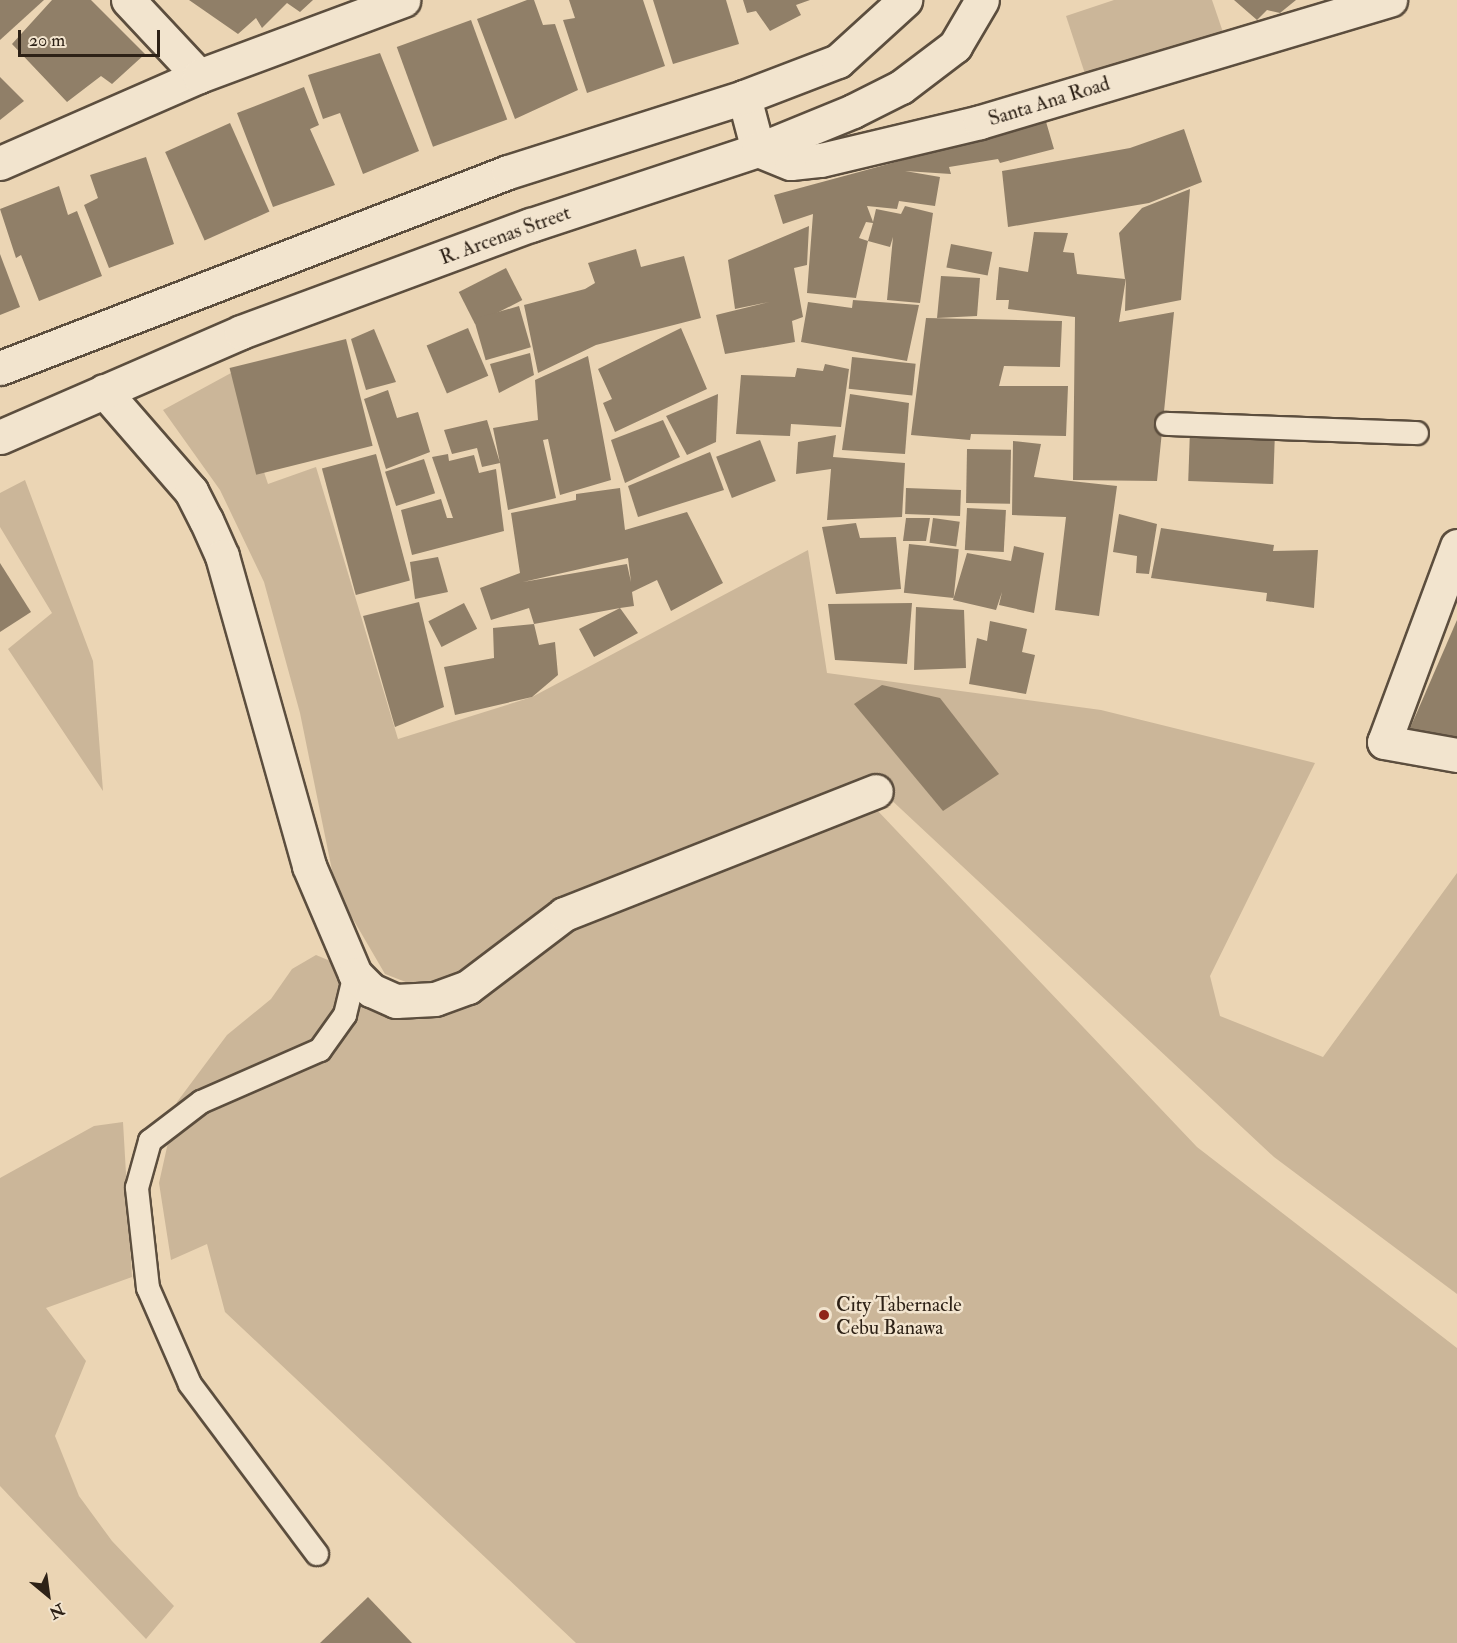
<!DOCTYPE html>
<style>
body{margin:0}
#map{position:relative;width:1457px;height:1643px;overflow:hidden;background:#ebd5b4;font-family:"IM FELL Double Pica",serif}
div>[style]{position:absolute}
[style*='--x']{left:calc(var(--x)*1px);top:calc(var(--y)*1px);width:calc(var(--w)*1px);rotate:calc(var(--a)*1deg)}
.green>*{inset:0;background:#cbb699}
.building>*{inset:0;background:#907f68;transform-origin:0 0}
.roads{filter:drop-shadow(2px 0 #5c4e3e) drop-shadow(-2px 0 #5c4e3e) drop-shadow(0 2px #5c4e3e) drop-shadow(0 -2px #5c4e3e)}
.service>*{height:22px;margin:-11px;padding:0 11px;transform-origin:11px;border-radius:11px;background:#f2e4ce}
.minor>*{height:33px;margin:-16.5px;padding:0 16.5px;transform-origin:16.5px;border-radius:16.5px;background:#f2e4ce}
.dots>*{width:16px;height:16px;translate:-50% -50%;box-sizing:border-box;border:3px solid #f2e4ce;border-radius:50%}
span{translate:-50% -50%;white-space:nowrap;text-align:center;line-height:1.15;-webkit-text-stroke:5px #f2e4ce;paint-order:stroke}
.street-label{font-size:20px;color:#2d2116}
.poi-label{font-size:20px;color:#2d2116}
.left{translate:0 -50%;text-align:left}
.north{position:absolute;left:18px;top:1565px;width:60px;height:60px;-webkit-text-stroke:4px #f2e4ce;paint-order:stroke;rotate:151deg;font-size:16px;font-weight:700;line-height:24px;text-align:center;color:#2d2116}
.north::after{content:'';display:block;margin:auto;width:21px;height:27px;background:#2d2116;clip-path:polygon(50% 0,100% 100%,50% 72%,0 100%)}
.scale{position:absolute;left:18px;top:30px;width:142px;height:27px;box-sizing:border-box;border:3px solid #2d2116;border-top:0;padding-left:8px;font-size:18px;line-height:21px;white-space:nowrap;color:#2d2116;-webkit-text-stroke:4px #f2e4ce;paint-order:stroke}
</style>
<div id="map">
<div class="green">
<div style="clip-path:polygon(1114px 0,1212px 0,1227px 44px,1090px 89px,1066px 16px)"></div>
<div style="clip-path:polygon(231px 373px,268px 484px,316px 467px,398px 739px,532px 697px,808px 550px,827px 673px,1101px 710px,1315px 763px,1210px 976px,1220px 1016px,1323px 1057px,1457px 873px,1457px 1294px,1274px 1157px,871px 781px,470px 972px,424px 989px,385px 974px,336px 890px,300px 713px,264px 582px,220px 490px,163px 410px)"></div>
<div style="clip-path:polygon(25px 480px,93px 661px,103px 791px,8px 649px,52px 613px,0 527px,0 493px)"></div>
<div style="clip-path:polygon(876px 809px,1197px 1147px,1457px 1348px,1457px 1643px,576px 1643px,225px 1312px,207px 1244px,171px 1260px,159px 1183px,177px 1102px,227px 1035px,271px 999px,292px 969px,316px 955px,335px 963px,350px 1003px,366px 1009px,460px 1010px,482px 1001px,580px 918px)"></div>
<div style="clip-path:polygon(123px 1122px,132px 1277px,46px 1308px,86px 1361px,55px 1436px,79px 1496px,112px 1541px,174px 1606px,146px 1639px,0 1486px,0 1178px,94px 1126px)"></div>
</div>
<div class="building">
<div style="clip-path:polygon(0 0,44px 0,0 40px)"></div>
<div style="clip-path:polygon(52px 0,91px 0,145px 54px,112px 84px,101px 76px,67px 102px,12px 44px)"></div>
<div style="clip-path:polygon(189px 0,313px 0,300px 12px,287px 3px,262px 28px,256px 18px,238px 34px)"></div>
<div style="clip-path:polygon(527px 0,534px 0,543px 25px,555px 24px,578px 90px,515px 119px,477px 19px)"></div>
<div style="clip-path:polygon(569px 0,643px 0,665px 66px,587px 93px,563px 20px,575px 18px)"></div>
<div style="clip-path:polygon(653px 0,726px 0,739px 44px,673px 64px)"></div>
<div style="clip-path:polygon(743px 0,810px 0,796px 5px,801px 15px,770px 31px,756px 11px,747px 13px)"></div>
<div style="clip-path:polygon(1234px 0,1296px 0,1280px 13px,1267px 10px,1257px 20px)"></div>
<div style="left:471px;top:20px;width:106px;height:79px;rotate:70deg"></div>
<div style="clip-path:polygon(380px 53px,419px 151px,363px 174px,340px 113px,323px 119px,308px 75px)"></div>
<div style="clip-path:polygon(0 77px,24px 101px,0 120px)"></div>
<div style="clip-path:polygon(304px 87px,319px 125px,310px 129px,335px 185px,273px 207px,237px 113px)"></div>
<div style="clip-path:polygon(1042px 108px,1054px 149px,1000px 163px,998px 159px,949px 167px,951px 174px,905px 171px,940px 177px,935px 206px,899px 201px,897px 209px,867px 206px,873px 222px,876px 209px,901px 214px,905px 206px,933px 213px,920px 303px,887px 300px,893px 237px,890px 247px,868px 241px,873px 223px,866px 222px,859px 238px,868px 241px,856px 298px,807px 293px,813px 214px,783px 224px,774px 195px,907px 159px,908px 150px)"></div>
<div style="left:230px;top:123px;width:97px;height:71px;rotate:66deg"></div>
<div style="clip-path:polygon(1184px 129px,1202px 182px,1149px 203px,1008px 227px,1002px 171px,1130px 148px)"></div>
<div style="clip-path:polygon(146px 157px,174px 244px,109px 268px,84px 205px,98px 198px,90px 175px)"></div>
<div style="clip-path:polygon(59px 186px,68px 215px,77px 211px,102px 276px,39px 301px,21px 255px,16px 258px,0 209px)"></div>
<div style="clip-path:polygon(1190px 189px,1181px 300px,1125px 311px,1126px 278px,1119px 322px,1174px 312px,1157px 481px,1073px 480px,1075px 317px,1008px 309px,1009px 300px,996px 300px,999px 267px,1028px 272px,1034px 232px,1068px 233px,1063px 252px,1074px 253px,1077px 274px,1125px 279px,1119px 233px,1142px 208px)"></div>
<div style="clip-path:polygon(809px 226px,807px 265px,794px 268px,803px 317px,792px 321px,795px 342px,725px 354px,716px 315px,769px 302px,735px 309px,728px 260px)"></div>
<div style="left:951px;top:244px;width:42px;height:24px;rotate:11deg"></div>
<div style="clip-path:polygon(636px 249px,641px 267px,684px 256px,701px 318px,596px 345px,538px 373px,524px 305px,585px 289px,595px 283px,588px 263px)"></div>
<div style="clip-path:polygon(0 254px,20px 307px,0 315px)"></div>
<div style="left:506px;top:268px;width:36px;height:53px;rotate:63deg"></div>
<div style="clip-path:polygon(941px 276px,980px 278px,977px 316px,937px 318px)"></div>
<div style="clip-path:polygon(853px 300px,919px 305px,907px 361px,801px 342px,808px 302px,852px 308px)"></div>
<div style="left:519px;top:306px;width:43px;height:47px;rotate:74deg"></div>
<div style="clip-path:polygon(926px 318px,1062px 321px,1060px 367px,1004px 366px,999px 386px,1068px 386px,1066px 436px,971px 434px,970px 440px,911px 435px)"></div>
<div style="left:468px;top:328px;width:52px;height:45px;rotate:67deg"></div>
<div style="clip-path:polygon(681px 328px,707px 389px,615px 432px,603px 403px,612px 399px,598px 369px)"></div>
<div style="clip-path:polygon(374px 329px,396px 382px,366px 390px,351px 339px)"></div>
<div style="left:346px;top:339px;width:110px;height:120px;rotate:76deg"></div>
<div style="clip-path:polygon(530px 353px,534px 375px,499px 393px,490px 364px)"></div>
<div style="clip-path:polygon(588px 356px,611px 480px,560px 495px,548px 439px,543px 440px,556px 498px,508px 510px,500px 463px,482px 467px,477px 448px,452px 454px,444px 430px,487px 420px,500px 463px,493px 428px,538px 420px,535px 380px)"></div>
<div style="left:852px;top:357px;width:64px;height:32px;rotate:6deg"></div>
<div style="clip-path:polygon(825px 364px,849px 369px,841px 427px,791px 424px,790px 436px,736px 434px,741px 375px,795px 377px,797px 368px,823px 371px)"></div>
<div style="clip-path:polygon(388px 390px,397px 418px,418px 412px,430px 452px,386px 469px,364px 399px)"></div>
<div style="clip-path:polygon(718px 394px,716px 442px,687px 455px,666px 416px)"></div>
<div style="clip-path:polygon(850px 394px,909px 403px,905px 454px,842px 450px)"></div>
<div style="clip-path:polygon(663px 420px,680px 457px,625px 483px,611px 440px)"></div>
<div style="left:1190px;top:430px;width:85px;height:51px;rotate:2deg"></div>
<div style="clip-path:polygon(836px 435px,833px 457px,905px 463px,902px 517px,827px 520px,831px 469px,796px 474px,798px 442px)"></div>
<div style="left:760px;top:440px;width:44px;height:47px;rotate:69deg"></div>
<div style="clip-path:polygon(1013px 441px,1041px 444px,1034px 477px,1117px 486px,1099px 616px,1055px 610px,1066px 517px,1012px 515px)"></div>
<div style="left:967px;top:449px;width:44px;height:54px;rotate:1deg"></div>
<div style="clip-path:polygon(710px 452px,724px 490px,638px 517px,628px 486px)"></div>
<div style="left:376px;top:454px;width:131px;height:56px;rotate:75deg"></div>
<div style="clip-path:polygon(448px 454px,449px 461px,474px 455px,479px 473px,496px 469px,504px 531px,412px 555px,401px 510px,441px 499px,447px 518px,453px 518px,432px 457px)"></div>
<div style="left:424px;top:459px;width:36px;height:41px;rotate:72deg"></div>
<div style="clip-path:polygon(evenodd,620px 488px,625px 530px,687px 512px,723px 583px,671px 611px,657px 580px,632px 592px,634px 606px,620px 608px,638px 633px,594px 657px,579px 629px,620px 608px,534px 624px,539px 645px,555px 642px,558px 675px,532px 697px,455px 715px,444px 667px,494px 658px,493px 628px,534px 624px,529px 608px,491px 620px,480px 588px,520px 573px,511px 513px,576px 500px,576px 494px,620px 488px,628px 558px,631px 582px,627px 564px,523px 582px,628px 558px)"></div>
<div style="left:906px;top:488px;width:55px;height:26px;rotate:2deg"></div>
<div style="left:967px;top:508px;width:39px;height:42px;rotate:3deg"></div>
<div style="clip-path:polygon(1119px 514px,1157px 524px,1149px 574px,1136px 573px,1137px 556px,1113px 552px)"></div>
<div style="clip-path:polygon(906px 518px,930px 518px,926px 541px,903px 541px)"></div>
<div style="left:933px;top:518px;width:27px;height:25px;rotate:8deg"></div>
<div style="clip-path:polygon(856px 523px,860px 538px,896px 537px,901px 589px,836px 594px,822px 527px)"></div>
<div style="clip-path:polygon(1161px 528px,1274px 545px,1273px 551px,1318px 550px,1314px 608px,1266px 601px,1267px 593px,1151px 578px)"></div>
<div style="left:909px;top:544px;width:50px;height:49px;rotate:6deg"></div>
<div style="clip-path:polygon(1014px 546px,1044px 553px,1034px 613px,999px 605px,1002px 592px,996px 610px,953px 600px,967px 553px,1011px 561px)"></div>
<div style="clip-path:polygon(438px 557px,448px 592px,415px 599px,410px 562px)"></div>
<div style="clip-path:polygon(0 563px,31px 612px,0 632px)"></div>
<div style="clip-path:polygon(419px 602px,444px 707px,395px 727px,363px 616px)"></div>
<div style="left:464px;top:603px;width:29px;height:40px;rotate:63deg"></div>
<div style="clip-path:polygon(912px 603px,907px 664px,835px 660px,828px 604px)"></div>
<div style="clip-path:polygon(916px 607px,964px 610px,966px 668px,914px 670px)"></div>
<div style="clip-path:polygon(1457px 620px,1457px 749px,1408px 733px)"></div>
<div style="clip-path:polygon(990px 621px,1027px 629px,1022px 652px,1035px 655px,1026px 694px,969px 684px,977px 638px,987px 641px)"></div>
<div style="clip-path:polygon(882px 685px,940px 698px,999px 774px,943px 811px,854px 704px)"></div>
<div style="clip-path:polygon(368px 1597px,412px 1643px,320px 1643px)"></div>
</div>
<div class="roads">
<div class="service">
<div style="--x:1167;--y:424;--w:250;--a:2.1"></div>
<div style="--x:317;--y:1554;--w:212;--a:-126.8"></div>
<div style="--x:190;--y:1384;--w:105;--a:-113.6"></div>
<div style="--x:148;--y:1288;--w:101;--a:-96.3"></div>
<div style="--x:137;--y:1188;--w:49;--a:-74.5"></div>
<div style="--x:150;--y:1141;--w:64;--a:-37.4"></div>
<div style="--x:201;--y:1102;--w:130;--a:-23.6"></div>
<div style="--x:320;--y:1050;--w:43;--a:-54.5"></div>
<div style="--x:345;--y:1015;--w:42;--a:-76.3"></div>
</div>
<div class="minor">
<div style="--x:128;--y:0;--w:104;--a:46.9"></div>
<div style="--x:744;--y:97;--w:55;--a:75.2"></div>
<div style="--x:758;--y:150;--w:35;--a:22"></div>
<div style="--x:791;--y:163;--w:30;--a:-6"></div>
<div style="--x:821;--y:160;--w:163;--a:-13.4"></div>
<div style="--x:980;--y:122;--w:428;--a:-16.6"></div>
<div style="--x:0;--y:163;--w:217;--a:-23.6"></div>
<div style="--x:199;--y:76;--w:218;--a:-20.4"></div>
<div style="--x:0;--y:368;--w:544;--a:-21.1"></div>
<div style="--x:508;--y:172;--w:248;--a:-17.6"></div>
<div style="--x:744;--y:97;--w:101;--a:-21"></div>
<div style="--x:838;--y:61;--w:91;--a:-42.3"></div>
<div style="--x:104;--y:391;--w:133;--a:49"></div>
<div style="--x:191;--y:491;--w:33;--a:63"></div>
<div style="--x:206;--y:520;--w:39;--a:66"></div>
<div style="--x:222;--y:556;--w:322;--a:74.3"></div>
<div style="--x:309;--y:866;--w:117;--a:66.9"></div>
<div style="--x:355;--y:974;--w:23;--a:45"></div>
<div style="--x:371;--y:990;--w:27;--a:24"></div>
<div style="--x:396;--y:1001;--w:39;--a:-3"></div>
<div style="--x:435;--y:999;--w:35;--a:-20"></div>
<div style="--x:468;--y:987;--w:121;--a:-37.2"></div>
<div style="--x:564;--y:914;--w:335;--a:-21.5"></div>
<div style="--x:0;--y:437;--w:263;--a:-23.5"></div>
<div style="--x:241;--y:332;--w:309;--a:-20.3"></div>
<div style="--x:531;--y:225;--w:239;--a:-18.3"></div>
<div style="--x:758;--y:150;--w:103;--a:-22.3"></div>
<div style="--x:853;--y:111;--w:54;--a:-26.6"></div>
<div style="--x:901;--y:87;--w:68;--a:-37.2"></div>
<div style="--x:955;--y:46;--w:53;--a:-59.6"></div>
<div style="--x:1457;--y:546;--w:209;--a:110.4"></div>
<div style="--x:1384;--y:742;--w:74;--a:10.1"></div>
</div>
</div>
<div class="dots">
<div style="left:824px;top:1315px;background:#8f2418"></div>
</div>
<div class="street-label">
<span style="left:1049px;top:101px;rotate:-17deg">Santa Ana Road</span>
<span style="left:505px;top:235px;rotate:-20deg">R. Arcenas Street</span>
</div>
<div class="poi-label">
<span class="left" style="left:836px;top:1316px">City Tabernacle<br>Cebu Banawa</span>
</div>
<div class="north">N</div>
<div class="scale">20 m</div>
</div>
